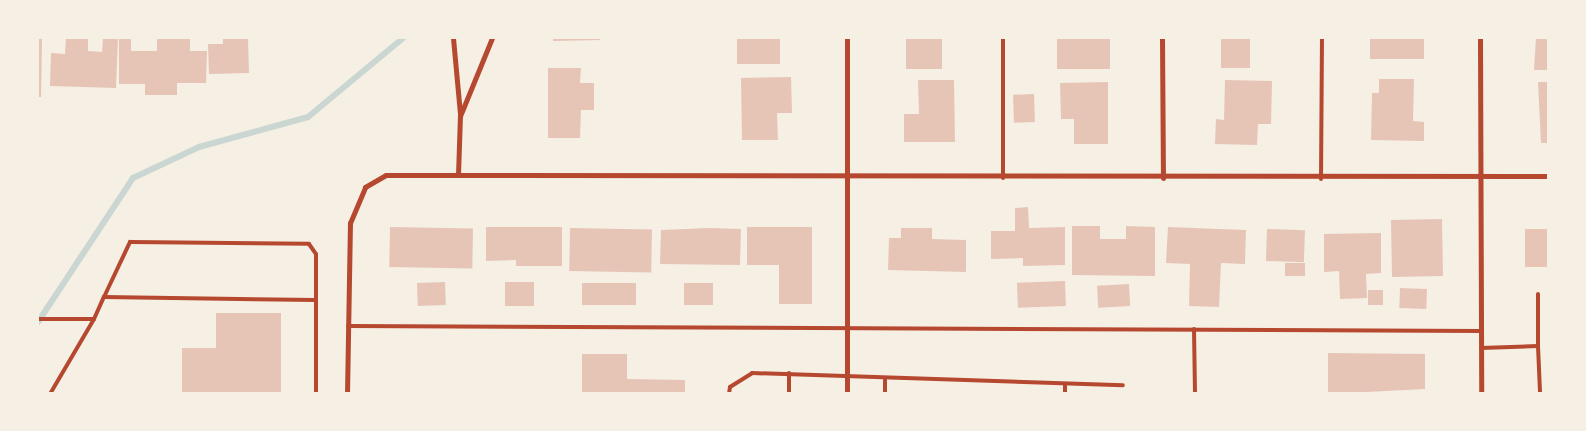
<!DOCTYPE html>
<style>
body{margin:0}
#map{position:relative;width:1586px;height:431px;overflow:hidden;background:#f6efe4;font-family:"Golos Text",sans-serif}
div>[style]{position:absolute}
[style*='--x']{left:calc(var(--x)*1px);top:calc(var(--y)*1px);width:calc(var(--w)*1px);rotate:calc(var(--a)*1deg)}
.stream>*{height:6px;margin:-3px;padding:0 3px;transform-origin:3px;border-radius:3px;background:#c9d6d2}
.building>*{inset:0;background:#e6c5b7;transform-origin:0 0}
.service>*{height:4px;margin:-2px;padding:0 2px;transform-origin:2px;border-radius:2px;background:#b5482f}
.minor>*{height:5px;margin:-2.5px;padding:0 2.5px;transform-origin:2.5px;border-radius:2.5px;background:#b5482f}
span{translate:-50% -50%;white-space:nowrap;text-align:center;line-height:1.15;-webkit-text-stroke:5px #f6efe4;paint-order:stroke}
.frame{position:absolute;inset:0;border:39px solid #f6efe4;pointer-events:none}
</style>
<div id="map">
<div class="stream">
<div style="--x:38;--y:322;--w:173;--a:-56.6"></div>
<div style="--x:133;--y:178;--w:73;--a:-25.2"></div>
<div style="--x:199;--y:147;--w:113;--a:-15.4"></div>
<div style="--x:308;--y:117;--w:124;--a:-39.7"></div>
</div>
<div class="building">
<div style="clip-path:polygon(66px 38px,88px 38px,88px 51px,102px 52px,103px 38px,118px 38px,116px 88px,50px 86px,51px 53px,65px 54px)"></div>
<div style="clip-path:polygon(119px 38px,131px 38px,131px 51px,157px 51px,157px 38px,190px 38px,190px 51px,207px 51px,206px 83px,177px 83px,177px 95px,145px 95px,145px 84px,119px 84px)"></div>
<div style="clip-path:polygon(223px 38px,248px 38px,249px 73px,209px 74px,208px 44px,223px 44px)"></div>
<div style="clip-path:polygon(553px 38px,600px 38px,600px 40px,553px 41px)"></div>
<div style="left:737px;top:38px;width:43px;height:26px"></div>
<div style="left:906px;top:38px;width:36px;height:31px"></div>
<div style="left:1057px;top:38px;width:53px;height:31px"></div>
<div style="left:1221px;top:38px;width:29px;height:30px"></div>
<div style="left:1370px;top:38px;width:54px;height:21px"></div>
<div style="clip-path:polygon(1536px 38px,1548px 38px,1548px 70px,1534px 70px)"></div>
<div style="clip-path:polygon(38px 39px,42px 39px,41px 97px,38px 97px)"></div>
<div style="clip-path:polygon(548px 68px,581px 68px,580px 83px,594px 83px,594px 110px,581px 110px,580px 138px,548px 138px)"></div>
<div style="clip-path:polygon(791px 77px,792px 113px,777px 113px,778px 140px,742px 140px,741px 78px)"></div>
<div style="clip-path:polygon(1379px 79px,1414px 79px,1413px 121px,1424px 122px,1424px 141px,1371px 140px,1372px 93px,1379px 93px)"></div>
<div style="clip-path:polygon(918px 80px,954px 80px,955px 142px,904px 142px,904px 114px,919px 114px)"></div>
<div style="clip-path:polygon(1225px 80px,1272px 81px,1271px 124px,1258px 124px,1257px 145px,1215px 144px,1216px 119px,1224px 120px)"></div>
<div style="clip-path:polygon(1108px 82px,1108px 144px,1074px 144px,1074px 119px,1061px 119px,1060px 83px)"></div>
<div style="clip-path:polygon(1538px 82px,1548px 82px,1548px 143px,1541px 143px)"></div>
<div style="left:1034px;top:94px;width:28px;height:21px;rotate:88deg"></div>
<div style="clip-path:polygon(1028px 207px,1029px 228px,1065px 227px,1065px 265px,1023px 266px,1023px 258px,991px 259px,991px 231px,1015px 231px,1015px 208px)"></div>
<div style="left:1442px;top:219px;width:57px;height:51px;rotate:89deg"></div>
<div style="clip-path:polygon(1072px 226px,1100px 226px,1100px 239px,1126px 239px,1126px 226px,1155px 227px,1155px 276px,1072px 275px)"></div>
<div style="left:390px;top:227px;width:83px;height:40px;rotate:1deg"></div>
<div style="clip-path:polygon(486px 227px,562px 227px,562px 266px,516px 266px,516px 260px,486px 261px)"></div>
<div style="clip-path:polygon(747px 227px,812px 227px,812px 304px,779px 304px,779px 265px,747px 265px)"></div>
<div style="clip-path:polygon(1168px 227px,1246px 230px,1245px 264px,1221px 263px,1219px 307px,1189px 306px,1190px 264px,1166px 263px)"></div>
<div style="left:570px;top:228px;width:82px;height:43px;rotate:1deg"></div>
<div style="clip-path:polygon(709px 228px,741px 229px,740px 265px,660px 264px,661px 230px)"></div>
<div style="clip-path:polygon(901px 228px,932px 228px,932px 239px,966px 240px,966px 272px,888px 270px,889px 238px,901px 238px)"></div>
<div style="left:1267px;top:229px;width:38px;height:32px;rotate:2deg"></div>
<div style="left:1525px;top:229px;width:23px;height:38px"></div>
<div style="clip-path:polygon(1381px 233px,1381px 273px,1366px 274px,1367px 298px,1340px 299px,1339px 271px,1324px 272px,1324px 234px)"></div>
<div style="left:1305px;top:263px;width:13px;height:20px;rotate:90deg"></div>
<div style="left:1065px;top:281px;width:25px;height:48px;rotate:88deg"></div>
<div style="left:445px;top:282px;width:23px;height:28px;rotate:88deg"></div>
<div style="left:534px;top:282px;width:24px;height:29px;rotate:90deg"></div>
<div style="left:582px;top:283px;width:54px;height:22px"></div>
<div style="left:684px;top:283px;width:29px;height:22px"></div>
<div style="left:1129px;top:284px;width:22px;height:32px;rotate:87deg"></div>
<div style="left:1400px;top:288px;width:27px;height:20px;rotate:2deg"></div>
<div style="left:1368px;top:290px;width:15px;height:15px"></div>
<div style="clip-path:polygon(216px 313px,281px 313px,281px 394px,182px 394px,182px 348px,216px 348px)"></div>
<div style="clip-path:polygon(1328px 353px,1425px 354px,1425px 389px,1328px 394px)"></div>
<div style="clip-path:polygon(582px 354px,627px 354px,627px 379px,685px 380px,685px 394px,582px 394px)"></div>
</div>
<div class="service">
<div style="--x:1003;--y:178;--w:140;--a:-90"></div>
<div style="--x:1321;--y:179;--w:141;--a:-89.6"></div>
<div style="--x:38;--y:319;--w:56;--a:0"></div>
<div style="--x:348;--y:326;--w:1133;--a:0.25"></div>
<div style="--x:1194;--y:329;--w:65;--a:89.1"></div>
<div style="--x:1538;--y:346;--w:46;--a:87.5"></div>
<div style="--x:1481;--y:348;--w:57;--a:-2"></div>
<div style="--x:1538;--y:346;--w:52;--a:-90"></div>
<div style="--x:885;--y:380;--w:14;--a:90"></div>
<div style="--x:50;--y:394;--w:87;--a:-59.6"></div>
<div style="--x:94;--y:319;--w:24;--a:-66"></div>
<div style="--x:104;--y:297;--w:61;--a:-64.7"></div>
<div style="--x:130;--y:242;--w:179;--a:0.6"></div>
<div style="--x:309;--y:244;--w:12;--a:55"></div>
<div style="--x:316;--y:254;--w:46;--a:90"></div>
<div style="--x:316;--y:300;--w:212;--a:-179.2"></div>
<div style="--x:316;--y:394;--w:94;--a:-90"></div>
<div style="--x:729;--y:394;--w:7;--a:-82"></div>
<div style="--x:730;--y:387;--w:26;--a:-32"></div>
<div style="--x:752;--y:373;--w:371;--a:1.9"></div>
<div style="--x:789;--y:394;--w:21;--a:-90"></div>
<div style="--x:1065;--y:394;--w:10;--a:-90"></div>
</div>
<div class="minor">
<div style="--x:453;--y:38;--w:76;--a:84.7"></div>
<div style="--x:847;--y:38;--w:356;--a:90"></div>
<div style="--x:1162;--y:38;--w:140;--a:89.6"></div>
<div style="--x:1480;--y:38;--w:356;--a:89.8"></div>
<div style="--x:458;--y:175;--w:59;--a:-88.1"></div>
<div style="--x:460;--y:116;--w:84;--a:-67.7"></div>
<div style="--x:347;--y:394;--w:171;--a:-89"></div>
<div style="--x:350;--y:223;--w:39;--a:-67"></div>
<div style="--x:365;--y:187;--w:24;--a:-30"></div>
<div style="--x:386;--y:175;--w:1162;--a:0.05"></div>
</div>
<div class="frame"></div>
</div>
